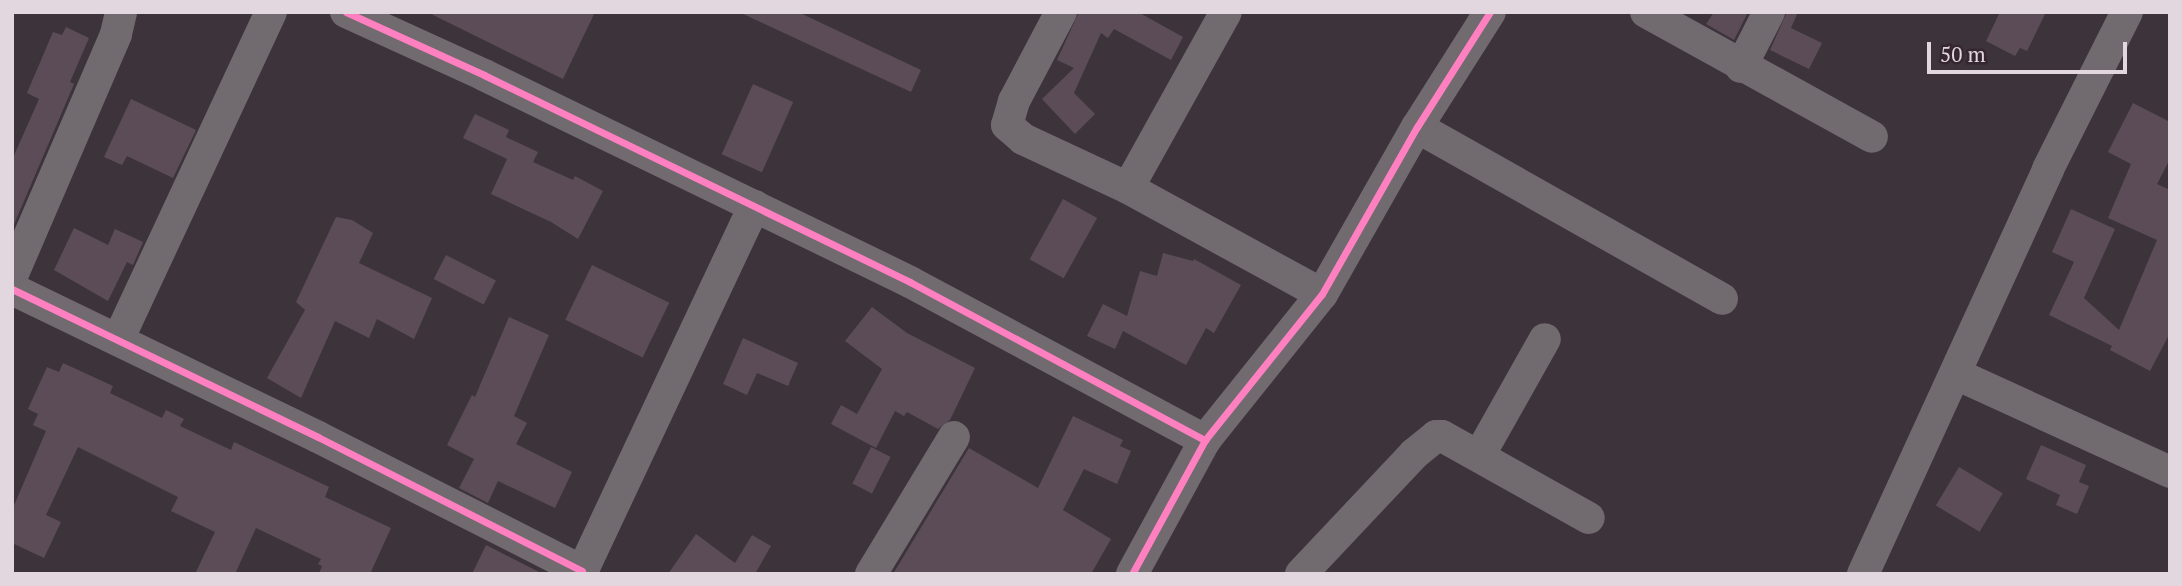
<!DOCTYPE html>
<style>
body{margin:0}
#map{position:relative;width:2182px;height:586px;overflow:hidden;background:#3d343b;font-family:"PT Serif",serif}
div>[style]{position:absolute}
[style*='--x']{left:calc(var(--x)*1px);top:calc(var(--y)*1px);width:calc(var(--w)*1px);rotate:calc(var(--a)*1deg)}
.building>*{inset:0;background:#5b4c58;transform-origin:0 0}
.minor>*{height:32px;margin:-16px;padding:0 16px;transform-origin:16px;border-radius:16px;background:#716a6f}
.cycleway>*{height:7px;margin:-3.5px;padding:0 3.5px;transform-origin:3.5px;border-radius:3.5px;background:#ff80c0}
span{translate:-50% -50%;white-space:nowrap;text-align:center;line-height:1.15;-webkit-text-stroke:5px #362632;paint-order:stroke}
.frame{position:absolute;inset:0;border:14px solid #e2d7de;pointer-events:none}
.scale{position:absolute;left:1927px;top:42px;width:200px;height:32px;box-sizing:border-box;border:4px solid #e2d7de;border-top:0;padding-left:9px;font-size:21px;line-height:24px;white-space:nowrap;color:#e2d7de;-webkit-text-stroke:5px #362632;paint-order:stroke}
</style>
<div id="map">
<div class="building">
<div style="clip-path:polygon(427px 12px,595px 12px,563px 79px)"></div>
<div style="clip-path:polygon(739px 12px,798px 12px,921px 70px,911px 92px)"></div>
<div style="clip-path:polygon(1079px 12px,1138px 12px,1183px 37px,1171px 60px,1114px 29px,1108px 38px,1101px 33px,1074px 93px,1095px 114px,1075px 134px,1042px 99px,1074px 68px,1057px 60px)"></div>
<div style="clip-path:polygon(1714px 12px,1748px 12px,1734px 40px,1706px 24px)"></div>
<div style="clip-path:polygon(1787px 12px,1798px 12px,1791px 28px,1822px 43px,1809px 69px,1770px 50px)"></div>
<div style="clip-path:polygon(2000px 12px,2046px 12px,2027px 51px,2020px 48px,2015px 56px,1986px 41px)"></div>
<div style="clip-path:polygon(66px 27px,89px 38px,70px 82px,74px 84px,12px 229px,12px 160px,39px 99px,27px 93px,53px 32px,62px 35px)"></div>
<div style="left:753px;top:84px;width:44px;height:77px;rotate:24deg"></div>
<div style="clip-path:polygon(131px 99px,196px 130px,173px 178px,127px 156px,122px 165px,104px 157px)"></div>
<div style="clip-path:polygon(2133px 103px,2170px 122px,2170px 159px,2157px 184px,2170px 190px,2170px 333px,2150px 371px,2110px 350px,2112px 346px,2049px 315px,2074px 262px,2052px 252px,2071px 209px,2115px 229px,2084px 298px,2119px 330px,2157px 240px,2108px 218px,2131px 164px,2108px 152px)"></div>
<div style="clip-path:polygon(475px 114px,509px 130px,506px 137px,538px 152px,533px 162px,573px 180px,575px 176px,603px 191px,578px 239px,551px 222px,491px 194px,507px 159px,463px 138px)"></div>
<div style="left:1063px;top:199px;width:39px;height:69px;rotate:29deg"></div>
<div style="clip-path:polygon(336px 217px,352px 220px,373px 233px,359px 263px,432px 298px,414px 339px,377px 319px,369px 338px,335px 321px,301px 398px,267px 378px,305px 310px,296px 302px)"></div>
<div style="clip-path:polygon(74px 228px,108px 245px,115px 229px,143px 242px,133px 265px,127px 262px,108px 301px,54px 270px)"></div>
<div style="clip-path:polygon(1163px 253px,1193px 261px,1194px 259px,1241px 285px,1214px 333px,1206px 328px,1186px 365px,1123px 331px,1115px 349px,1087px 336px,1103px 304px,1127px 316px,1140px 271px,1157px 276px)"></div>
<div style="left:446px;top:255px;width:56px;height:27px;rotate:27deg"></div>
<div style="left:592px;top:265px;width:86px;height:61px;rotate:26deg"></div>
<div style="clip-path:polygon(872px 307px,907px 333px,975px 368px,950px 420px,938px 429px,907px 412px,904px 416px,895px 411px,876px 448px,831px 424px,841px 405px,857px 414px,882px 369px,845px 341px)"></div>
<div style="clip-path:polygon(509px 317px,549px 335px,514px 416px,527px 423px,516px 444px,572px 472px,555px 508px,498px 481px,488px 503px,459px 488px,474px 459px,447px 445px,472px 395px,475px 397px)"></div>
<div style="clip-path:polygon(743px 338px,798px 363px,788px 386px,757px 373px,747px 395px,723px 384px)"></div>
<div style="clip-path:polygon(63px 363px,113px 386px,110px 393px,162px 418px,166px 410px,184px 419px,180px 426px,231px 450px,234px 442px,329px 487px,325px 497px,391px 528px,370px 574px,319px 574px,322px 566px,318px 564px,321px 559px,256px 528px,235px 574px,195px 574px,215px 532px,171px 511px,178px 497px,78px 447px,46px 515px,61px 522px,44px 558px,12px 543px,12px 510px,46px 431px,33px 425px,38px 414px,28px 409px,47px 367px,59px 372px)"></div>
<div style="clip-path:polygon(1073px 416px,1123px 440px,1120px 446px,1131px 451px,1117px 484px,1084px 469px,1063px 510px,1111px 539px,1091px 574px,893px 574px,969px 448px,1038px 488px)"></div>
<div style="clip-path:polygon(2041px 445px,2086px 465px,2079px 482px,2089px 486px,2077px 514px,2056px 505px,2060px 495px,2026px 479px)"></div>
<div style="left:871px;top:447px;width:22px;height:41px;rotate:27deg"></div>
<div style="left:1959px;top:467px;width:51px;height:45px;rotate:31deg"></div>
<div style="clip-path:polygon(696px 534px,735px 563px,752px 535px,771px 546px,755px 574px,668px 574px)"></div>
<div style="clip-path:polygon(486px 545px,543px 574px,472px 574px)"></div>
</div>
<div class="minor">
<div style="--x:346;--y:12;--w:152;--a:24.5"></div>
<div style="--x:484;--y:75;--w:474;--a:25.9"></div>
<div style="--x:910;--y:282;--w:335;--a:28.2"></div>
<div style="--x:1061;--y:12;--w:101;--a:117.8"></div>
<div style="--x:1014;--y:101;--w:25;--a:106"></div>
<div style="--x:1007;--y:125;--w:21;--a:41"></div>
<div style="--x:1023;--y:139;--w:116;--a:25"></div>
<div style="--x:1128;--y:188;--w:221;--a:28.7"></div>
<div style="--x:1646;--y:12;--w:258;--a:28.9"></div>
<div style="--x:1741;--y:67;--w:62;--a:-63"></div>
<div style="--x:1417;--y:127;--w:350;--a:29.4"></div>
<div style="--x:1128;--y:188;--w:201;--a:-60.9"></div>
<div style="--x:12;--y:276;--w:263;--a:-66.7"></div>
<div style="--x:116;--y:34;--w:23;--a:-77"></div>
<div style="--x:12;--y:289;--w:340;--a:25.8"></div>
<div style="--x:318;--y:437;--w:296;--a:26.9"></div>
<div style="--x:118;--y:340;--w:362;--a:-65"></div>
<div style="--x:1956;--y:374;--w:235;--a:24.6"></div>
<div style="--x:1479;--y:456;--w:134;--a:-60.6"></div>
<div style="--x:581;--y:574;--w:407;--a:-64.8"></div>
<div style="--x:871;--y:574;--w:160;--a:-58.8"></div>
<div style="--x:1132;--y:574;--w:153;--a:-61.4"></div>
<div style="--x:1205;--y:440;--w:187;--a:-51.3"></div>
<div style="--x:1322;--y:294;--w:192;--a:-60.4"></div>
<div style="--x:1417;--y:127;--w:136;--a:-57.6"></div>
<div style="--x:1301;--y:574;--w:165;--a:-46.7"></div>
<div style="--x:1414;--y:454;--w:28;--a:-39"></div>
<div style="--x:1436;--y:436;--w:6;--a:0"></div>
<div style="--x:1442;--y:436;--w:168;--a:29.2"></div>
<div style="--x:1863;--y:574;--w:445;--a:-65.4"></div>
<div style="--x:2048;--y:169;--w:176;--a:-63.3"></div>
</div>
<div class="cycleway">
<div style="--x:346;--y:12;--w:152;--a:24.5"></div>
<div style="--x:484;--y:75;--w:474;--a:25.9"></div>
<div style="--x:910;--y:282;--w:335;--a:28.2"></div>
<div style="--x:12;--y:289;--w:340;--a:25.8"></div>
<div style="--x:318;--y:437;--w:296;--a:26.9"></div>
<div style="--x:1132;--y:574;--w:153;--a:-61.4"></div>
<div style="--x:1205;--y:440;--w:187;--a:-51.3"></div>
<div style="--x:1322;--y:294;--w:192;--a:-60.4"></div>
<div style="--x:1417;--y:127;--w:136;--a:-57.6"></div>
</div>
<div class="frame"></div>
<div class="scale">50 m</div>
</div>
